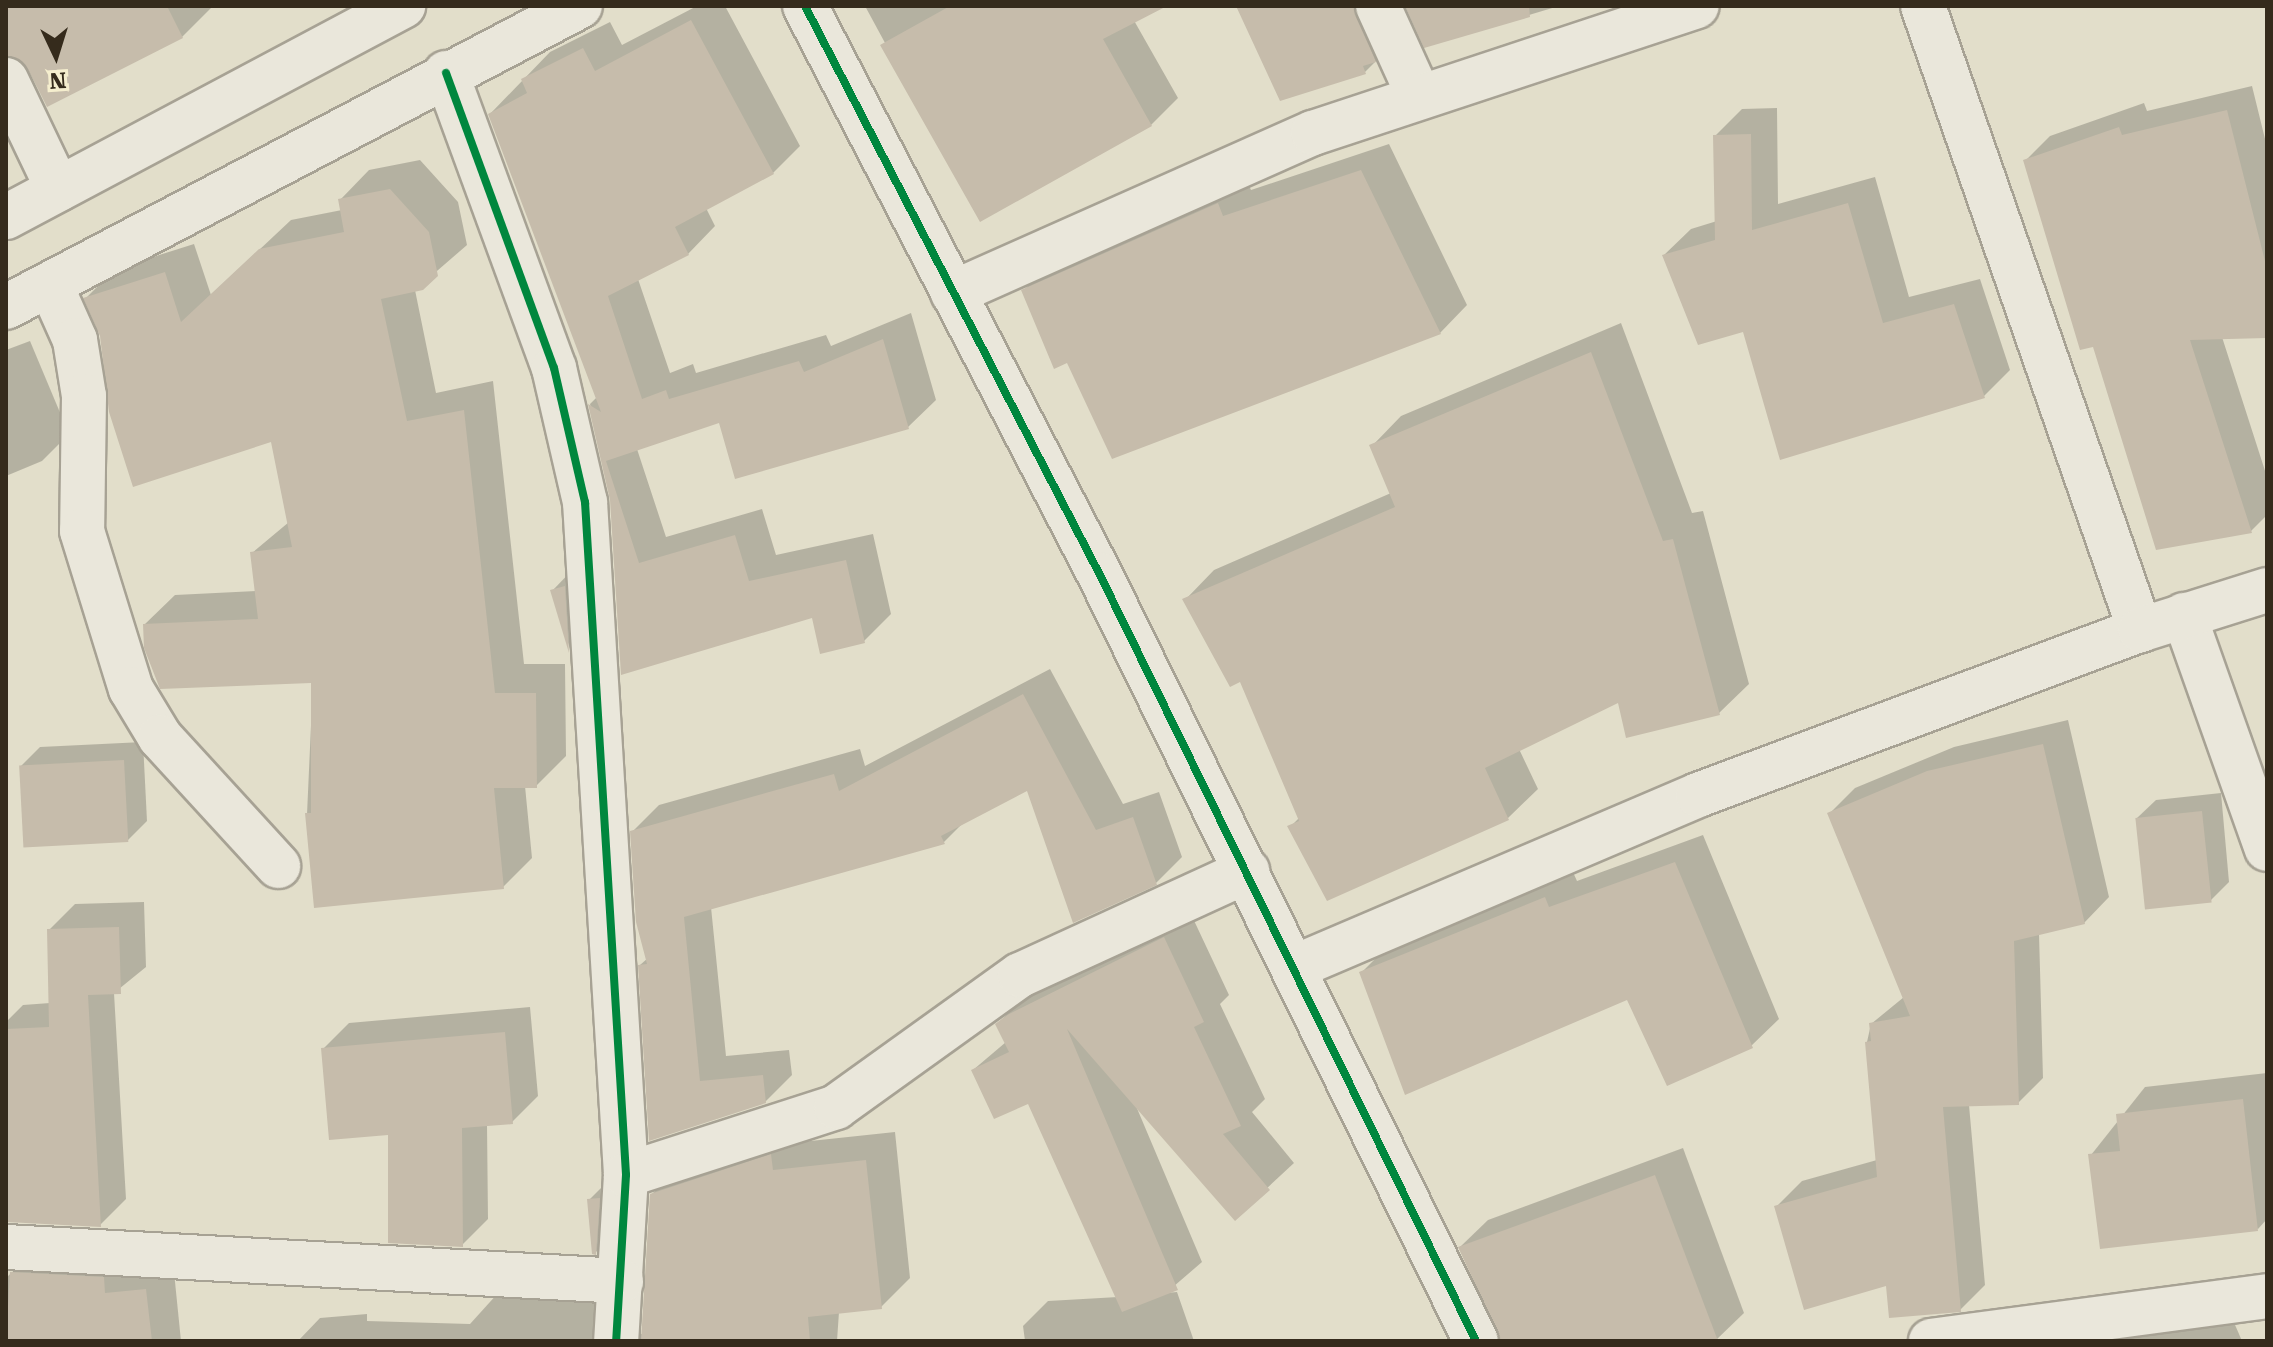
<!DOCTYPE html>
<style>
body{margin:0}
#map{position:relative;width:2273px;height:1347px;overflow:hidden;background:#e2deca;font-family:"Roboto Serif",serif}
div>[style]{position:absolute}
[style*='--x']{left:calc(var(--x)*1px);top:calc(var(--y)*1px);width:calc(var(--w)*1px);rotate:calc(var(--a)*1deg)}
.shadow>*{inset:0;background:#0003}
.building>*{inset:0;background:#c6bcab;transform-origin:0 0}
.roads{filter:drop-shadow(2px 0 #a7a294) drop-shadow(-2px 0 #a7a294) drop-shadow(0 2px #a7a294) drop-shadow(0 -2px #a7a294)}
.street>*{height:44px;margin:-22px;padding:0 22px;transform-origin:22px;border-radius:22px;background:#eae7db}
.secondary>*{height:44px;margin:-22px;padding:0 22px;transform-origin:22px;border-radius:22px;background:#eae7db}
.cycleway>*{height:8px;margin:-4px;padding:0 4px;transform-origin:4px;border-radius:4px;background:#00873e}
span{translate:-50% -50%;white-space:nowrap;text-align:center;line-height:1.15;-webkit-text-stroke:6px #f5eece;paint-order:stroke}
.frame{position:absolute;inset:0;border:8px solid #352b1c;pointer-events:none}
.north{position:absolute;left:16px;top:16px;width:80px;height:80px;-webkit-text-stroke:6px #f5eece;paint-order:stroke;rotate:176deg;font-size:22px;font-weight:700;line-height:32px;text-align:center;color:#352b1c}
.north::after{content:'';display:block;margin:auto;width:28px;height:36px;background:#352b1c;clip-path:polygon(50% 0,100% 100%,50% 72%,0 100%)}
</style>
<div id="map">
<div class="shadow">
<div style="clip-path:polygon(6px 6px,213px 6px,182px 37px,47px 104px,21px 57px,6px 56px)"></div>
<div style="clip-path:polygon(697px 6px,725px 6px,800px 146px,773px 173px,706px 208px,715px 226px,688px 254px,638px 279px,670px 373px,693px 364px,696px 373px,826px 335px,831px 346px,911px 313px,936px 400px,908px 427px,720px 421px,637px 449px,666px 537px,762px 509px,776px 555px,873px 534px,891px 614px,864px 641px,813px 615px,622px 672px,612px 500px,590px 404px,597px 397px,490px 114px,550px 52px,610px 22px,622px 45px)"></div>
<div style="clip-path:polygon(865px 6px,1143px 6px,1132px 17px,1178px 98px,1151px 125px,981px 220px)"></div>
<div style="clip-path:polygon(1238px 6px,1375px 6px,1392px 45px,1365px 72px)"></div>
<div style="clip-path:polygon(1405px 6px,1559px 6px,1426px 46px)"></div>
<div style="clip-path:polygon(2252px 86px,2267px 147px,2267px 336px,2222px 337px,2267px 477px,2267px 515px,2251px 531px,2095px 344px,2025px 161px,2050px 136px,2144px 103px,2147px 111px)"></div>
<div style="clip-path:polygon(1777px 108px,1778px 204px,1875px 177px,1909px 297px,1980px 279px,2010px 370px,1984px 396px,1744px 329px,1664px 255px,1691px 229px,1717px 221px,1715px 136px,1742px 109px)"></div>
<div style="clip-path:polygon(1389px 144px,1467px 305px,1440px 333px,1068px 360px,1023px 291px,1051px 263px,1245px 177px,1251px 190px)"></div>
<div style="clip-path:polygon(420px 160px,458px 202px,467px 245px,415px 290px,436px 393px,493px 381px,524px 664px,565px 664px,566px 756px,536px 786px,525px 786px,532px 858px,503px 887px,307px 814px,313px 681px,145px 624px,175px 595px,257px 591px,252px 553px,289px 522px,272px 440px,102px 335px,86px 298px,115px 269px,194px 244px,211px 295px,291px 220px,342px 210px,340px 200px,369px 170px)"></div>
<div style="clip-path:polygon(1621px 323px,1692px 513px,1703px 511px,1749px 684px,1719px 713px,1620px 700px,1519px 749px,1538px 789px,1508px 818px,1290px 827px,1300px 817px,1241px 679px,1185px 600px,1214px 570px,1391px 493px,1372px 446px,1401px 416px)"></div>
<div style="clip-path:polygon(30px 341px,69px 434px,42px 461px,6px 476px,6px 350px)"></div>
<div style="clip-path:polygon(579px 563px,596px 623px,570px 649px,552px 591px)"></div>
<div style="clip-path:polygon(1050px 669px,1123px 804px,1159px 792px,1182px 857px,1156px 883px,1029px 788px,964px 822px,944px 842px,711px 907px,726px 1056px,789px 1050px,792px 1075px,765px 1102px,651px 1139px,640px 965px,648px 958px,632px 832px,659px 805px,860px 749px,865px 766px)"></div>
<div style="clip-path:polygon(2068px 720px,2109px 897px,2084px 923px,2039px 933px,2043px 1078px,2018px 1103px,1969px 1105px,1985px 1285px,1960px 1310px,1888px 1284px,1777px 1206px,1802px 1181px,1877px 1160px,1867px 1042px,1871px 1024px,1904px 997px,1830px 813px,1855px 788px,1954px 747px)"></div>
<div style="clip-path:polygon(143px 742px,147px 821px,128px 840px,21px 766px,40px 747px)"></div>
<div style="clip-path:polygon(2221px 793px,2229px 882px,2210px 901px,2137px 818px,2156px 800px)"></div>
<div style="clip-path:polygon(1703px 835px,1779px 1019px,1751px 1046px,1628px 997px,1361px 973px,1389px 945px,1572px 870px,1577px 881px)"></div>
<div style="clip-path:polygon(144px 902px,146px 967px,114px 993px,126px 1199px,100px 1225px,9px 1220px,6px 1022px,23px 1005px,50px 1003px,49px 930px,75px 904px)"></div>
<div style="clip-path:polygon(1190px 912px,1229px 995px,1220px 1004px,1265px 1099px,1252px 1112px,1294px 1163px,1235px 1218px,1136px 1106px,1202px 1262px,1166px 1293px,1177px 1292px,1194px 1341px,1025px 1341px,1023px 1326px,1048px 1301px,1118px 1297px,1029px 1101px,973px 1070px,1006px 1042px,997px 1024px,1023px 999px)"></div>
<div style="clip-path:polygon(530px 1007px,538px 1096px,512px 1122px,487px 1124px,488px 1219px,462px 1245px,390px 1133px,323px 1049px,349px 1023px)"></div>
<div style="clip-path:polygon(2267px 1073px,2267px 1219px,2258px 1229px,2091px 1155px,2145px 1087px)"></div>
<div style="clip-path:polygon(800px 1127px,801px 1142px,895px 1132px,910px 1278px,881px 1307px,839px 1312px,837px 1341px,298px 1341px,320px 1318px,367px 1314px,367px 1321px,470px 1324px,499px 1292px,620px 1296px,632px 1334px,643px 1334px,652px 1194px,681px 1165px)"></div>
<div style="clip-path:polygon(1683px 1148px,1744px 1313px,1715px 1341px,1499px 1341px,1460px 1247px,1488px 1220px)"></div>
<div style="clip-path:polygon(617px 1172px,623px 1225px,595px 1253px,589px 1200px)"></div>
<div style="clip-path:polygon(40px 1246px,173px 1262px,181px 1341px,6px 1341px,6px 1278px)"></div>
<div style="clip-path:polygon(2226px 1304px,2242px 1341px,2122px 1341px,2213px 1306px)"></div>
</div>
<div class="building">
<div style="clip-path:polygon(6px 6px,167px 6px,183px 38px,47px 107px,28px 69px,6px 55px)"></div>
<div style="clip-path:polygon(950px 6px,1167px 6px,1103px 39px,1152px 126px,980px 222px,880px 45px)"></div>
<div style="clip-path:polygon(1236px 6px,1353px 6px,1376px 62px,1363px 66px,1366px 74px,1280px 101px)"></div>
<div style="clip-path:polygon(1405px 6px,1529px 6px,1530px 17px,1424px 48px)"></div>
<div style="clip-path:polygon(691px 20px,774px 174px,675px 227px,689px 255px,608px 296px,642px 399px,666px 390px,669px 399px,799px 361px,804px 372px,883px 339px,909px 429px,735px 479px,719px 423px,606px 461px,639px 563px,735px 535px,749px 581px,846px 560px,865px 643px,820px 654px,812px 618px,621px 675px,610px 500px,588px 404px,601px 412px,488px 114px,527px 93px,521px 79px,583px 48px,595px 71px)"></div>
<div style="clip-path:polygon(2227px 110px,2267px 269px,2267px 338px,2190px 340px,2252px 533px,2156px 550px,2093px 347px,2080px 350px,2023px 160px,2119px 127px,2122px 135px)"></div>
<div style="clip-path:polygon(1751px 134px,1752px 230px,1848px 203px,1883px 323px,1954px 304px,1985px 398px,1780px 460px,1743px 332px,1698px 345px,1662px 255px,1715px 240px,1713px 135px)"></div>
<div style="clip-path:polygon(1361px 170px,1441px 334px,1112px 459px,1067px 363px,1054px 369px,1021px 290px,1218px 203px,1223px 216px)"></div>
<div style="clip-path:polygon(390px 189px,429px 232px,438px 276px,423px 290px,381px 299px,407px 421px,464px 410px,495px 693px,536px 693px,537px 788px,494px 788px,504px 889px,314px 908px,305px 813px,311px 813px,311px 683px,160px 689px,144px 648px,143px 624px,258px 619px,250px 552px,292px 547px,271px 442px,133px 487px,109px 412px,100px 336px,83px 298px,165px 272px,181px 322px,259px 249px,344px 232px,338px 199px)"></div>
<div style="clip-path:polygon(1591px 352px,1663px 541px,1673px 539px,1720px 715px,1626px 738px,1618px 703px,1485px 768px,1509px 820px,1327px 901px,1287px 826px,1299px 821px,1240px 682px,1230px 687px,1182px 599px,1395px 507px,1369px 445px)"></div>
<div style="clip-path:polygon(565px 586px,569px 653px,550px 590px)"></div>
<div style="clip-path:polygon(1023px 694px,1096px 830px,1133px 817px,1157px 885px,1073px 923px,1027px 791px,941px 836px,945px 844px,684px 917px,700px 1081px,763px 1075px,766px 1103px,649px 1141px,638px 965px,647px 964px,636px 922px,630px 831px,834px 774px,839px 791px)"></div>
<div style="clip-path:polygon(2043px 744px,2085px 924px,2014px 941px,2019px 1105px,1943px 1107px,1961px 1312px,1889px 1318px,1886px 1286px,1804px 1310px,1774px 1206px,1877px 1177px,1865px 1042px,1871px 1041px,1869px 1023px,1910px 1016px,1827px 813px,1927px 771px)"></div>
<div style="left:124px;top:760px;width:82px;height:105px;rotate:87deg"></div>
<div style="left:2202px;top:811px;width:92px;height:67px;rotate:84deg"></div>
<div style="clip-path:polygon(1675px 862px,1753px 1048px,1667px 1086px,1627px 1000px,1405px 1095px,1359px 972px,1545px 897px,1549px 907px)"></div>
<div style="clip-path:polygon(119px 927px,121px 994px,88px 995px,101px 1227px,7px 1222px,6px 1029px,49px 1027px,47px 929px)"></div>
<div style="clip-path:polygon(1164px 937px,1204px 1022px,1194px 1027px,1241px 1126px,1223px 1134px,1270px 1190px,1235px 1221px,1067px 1029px,1178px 1290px,1122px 1312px,1028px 1104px,994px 1119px,971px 1070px,1009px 1052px,995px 1024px,1009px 1014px)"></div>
<div style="clip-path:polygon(505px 1032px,513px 1124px,462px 1128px,463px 1247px,388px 1243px,388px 1135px,329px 1140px,321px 1048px)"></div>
<div style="clip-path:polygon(2243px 1099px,2258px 1231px,2100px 1249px,2088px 1154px,2120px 1151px,2116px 1114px)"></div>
<div style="clip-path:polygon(771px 1154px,773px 1170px,866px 1160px,882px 1309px,808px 1317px,810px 1341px,641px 1341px,650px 1194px)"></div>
<div style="clip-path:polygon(1655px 1175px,1718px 1341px,1501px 1341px,1458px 1247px)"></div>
<div style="clip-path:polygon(600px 1198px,596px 1255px,592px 1254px,587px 1199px)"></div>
<div style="clip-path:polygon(10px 1272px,104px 1277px,105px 1293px,146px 1289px,152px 1341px,6px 1341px)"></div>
</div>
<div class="roads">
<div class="street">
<div style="--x:1378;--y:6;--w:97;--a:65.6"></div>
<div style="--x:1923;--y:6;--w:661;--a:70.82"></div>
<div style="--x:446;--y:73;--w:314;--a:69.9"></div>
<div style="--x:554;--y:368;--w:138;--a:77"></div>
<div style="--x:585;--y:502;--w:674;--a:86.51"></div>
<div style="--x:626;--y:1175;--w:166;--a:93.4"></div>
<div style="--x:6;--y:80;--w:121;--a:64.5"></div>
<div style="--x:50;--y:284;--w:61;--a:65.9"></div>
<div style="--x:75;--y:340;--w:57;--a:80.9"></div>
<div style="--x:84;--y:396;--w:135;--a:90.8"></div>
<div style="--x:82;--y:531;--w:165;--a:72.8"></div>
<div style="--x:131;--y:689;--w:56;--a:58.9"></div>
<div style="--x:160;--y:737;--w:175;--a:47.5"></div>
<div style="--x:953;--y:293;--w:394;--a:-24"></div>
<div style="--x:1313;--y:133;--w:404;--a:-18.3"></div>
<div style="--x:2184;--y:615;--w:248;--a:70.5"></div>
<div style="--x:1295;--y:967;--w:438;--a:-23.1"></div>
<div style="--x:1698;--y:795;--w:472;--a:-20.5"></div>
<div style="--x:2140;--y:630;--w:133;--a:-17.5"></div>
<div style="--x:626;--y:1175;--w:221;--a:-17.9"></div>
<div style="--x:836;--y:1107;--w:226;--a:-35.7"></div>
<div style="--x:1020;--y:975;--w:250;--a:-24.6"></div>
<div style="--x:6;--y:1247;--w:616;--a:3.16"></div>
<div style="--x:1931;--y:1341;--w:339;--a:-7.6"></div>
</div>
<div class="secondary">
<div style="--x:805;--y:6;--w:641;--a:62.6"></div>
<div style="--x:1100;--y:575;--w:853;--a:63.86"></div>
<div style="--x:6;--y:217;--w:450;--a:-28"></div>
<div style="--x:6;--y:307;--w:648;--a:-27.67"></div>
</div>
</div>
<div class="cycleway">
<div style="--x:805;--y:6;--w:641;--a:62.6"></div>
<div style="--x:1100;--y:575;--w:853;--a:63.86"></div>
<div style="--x:446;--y:73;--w:314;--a:69.9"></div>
<div style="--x:554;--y:368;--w:138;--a:77"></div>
<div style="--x:585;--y:502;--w:674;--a:86.51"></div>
<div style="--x:626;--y:1175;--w:166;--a:93.4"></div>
</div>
<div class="frame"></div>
<div class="north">N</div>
</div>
